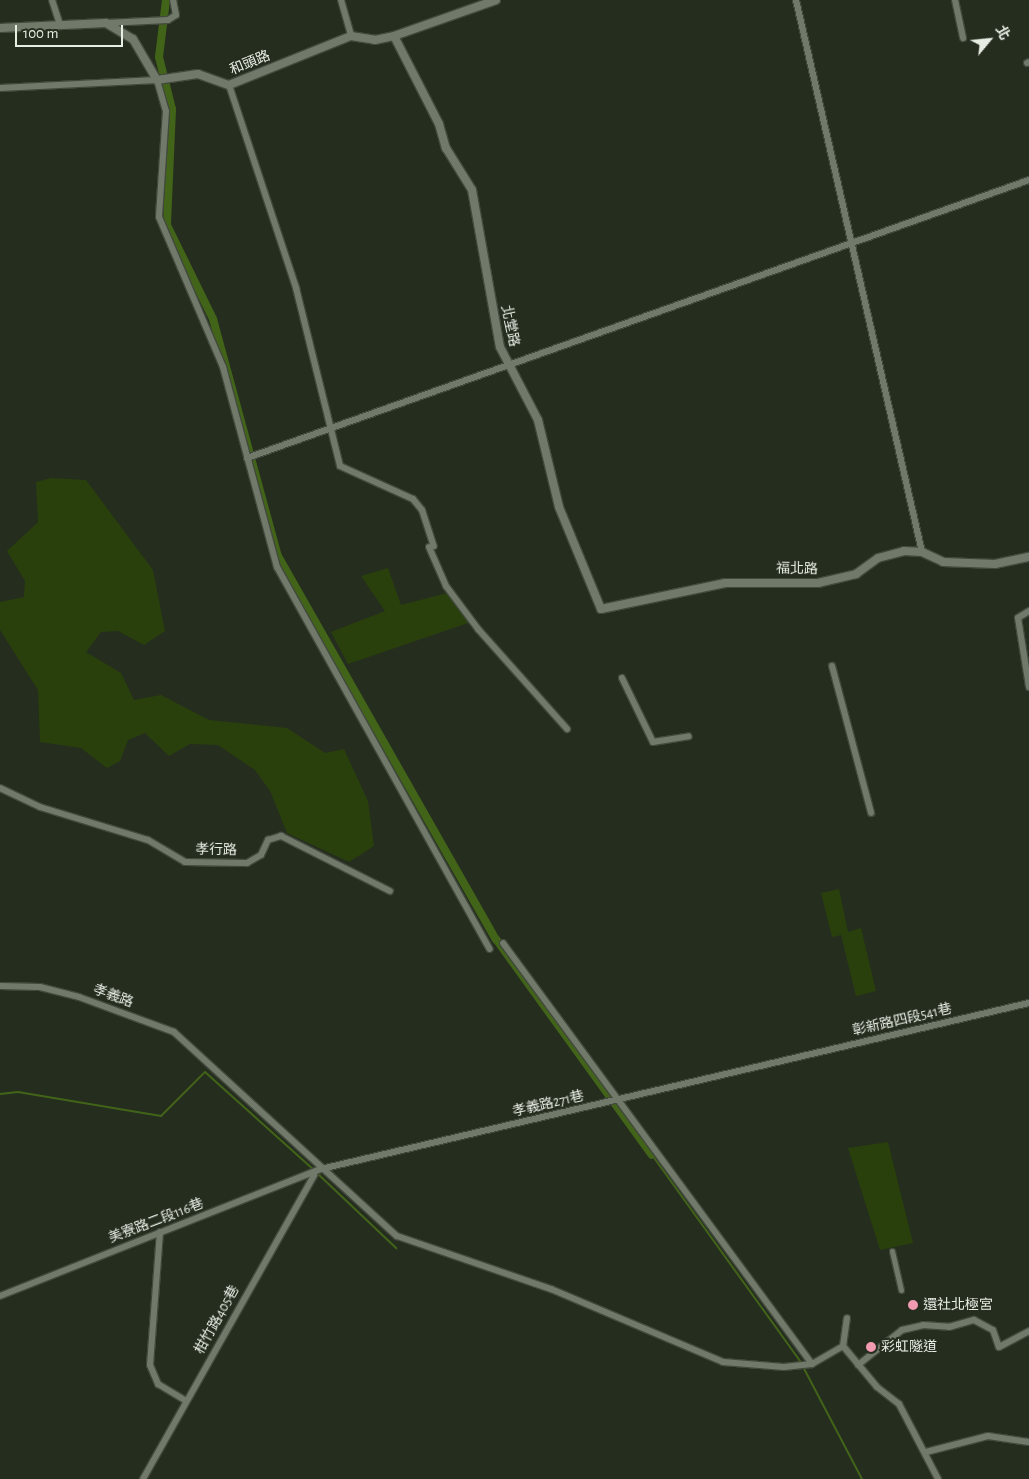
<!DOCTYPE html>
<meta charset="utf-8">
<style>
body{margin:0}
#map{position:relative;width:1029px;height:1479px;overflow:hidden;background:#252d1f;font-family:"Alegreya Sans","Noto Sans TC",sans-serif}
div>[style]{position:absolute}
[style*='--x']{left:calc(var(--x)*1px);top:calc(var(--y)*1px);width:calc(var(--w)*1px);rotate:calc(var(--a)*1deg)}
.green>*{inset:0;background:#29400c}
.stream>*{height:2px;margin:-1px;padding:0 1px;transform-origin:1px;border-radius:1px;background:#426419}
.canal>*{height:8px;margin:-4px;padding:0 4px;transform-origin:4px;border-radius:4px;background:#426419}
.roads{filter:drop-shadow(1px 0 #42493d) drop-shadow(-1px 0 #42493d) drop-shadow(0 1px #42493d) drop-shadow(0 -1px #42493d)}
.pedestrian>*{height:5px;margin:-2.5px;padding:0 2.5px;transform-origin:2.5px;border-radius:2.5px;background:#717a6a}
.minor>*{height:6px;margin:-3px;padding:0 3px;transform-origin:3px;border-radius:3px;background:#717a6a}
.tertiary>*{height:8px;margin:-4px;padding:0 4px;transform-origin:4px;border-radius:4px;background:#717a6a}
.dots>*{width:14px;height:14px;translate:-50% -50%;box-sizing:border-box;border:2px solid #252d1f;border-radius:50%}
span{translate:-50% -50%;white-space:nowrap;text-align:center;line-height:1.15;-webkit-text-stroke:4px #252d1f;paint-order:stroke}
.street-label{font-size:14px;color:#e8ede4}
.poi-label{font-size:14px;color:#e8ede4}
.left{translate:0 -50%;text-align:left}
.north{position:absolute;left:964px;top:15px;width:50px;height:50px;-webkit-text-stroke:4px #252d1f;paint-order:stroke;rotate:62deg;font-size:14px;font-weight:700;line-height:20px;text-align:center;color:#e8ede4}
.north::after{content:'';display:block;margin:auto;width:18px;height:22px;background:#e8ede4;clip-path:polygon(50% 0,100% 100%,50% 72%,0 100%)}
.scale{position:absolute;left:15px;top:25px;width:108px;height:22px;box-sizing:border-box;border:2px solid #e8ede4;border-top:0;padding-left:6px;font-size:15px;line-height:18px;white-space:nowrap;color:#e8ede4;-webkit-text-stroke:4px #252d1f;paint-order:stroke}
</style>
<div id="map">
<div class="green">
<div style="clip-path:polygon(51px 478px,86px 480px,153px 570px,165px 631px,144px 645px,118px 631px,101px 632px,86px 652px,121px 673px,134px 700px,161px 695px,209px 720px,287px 728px,325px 753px,344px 749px,368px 801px,374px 846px,349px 862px,287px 833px,270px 791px,255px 770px,218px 745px,190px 744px,169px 756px,145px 733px,128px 740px,120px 761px,107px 768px,81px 748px,40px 742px,38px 690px,0 630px,0 602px,24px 597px,25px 581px,7px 551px,38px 522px,36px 482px)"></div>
<div style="clip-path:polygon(388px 568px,401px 605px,447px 593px,471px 622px,348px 664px,331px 632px,385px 611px,361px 576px)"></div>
<div style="clip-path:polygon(839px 889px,848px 932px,861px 928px,876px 991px,856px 996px,841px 935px,832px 937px,821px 893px)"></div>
<div style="clip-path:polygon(888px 1142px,913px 1243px,880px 1250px,848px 1148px)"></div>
</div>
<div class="stream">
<div style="--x:0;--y:1094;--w:18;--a:-6"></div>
<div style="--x:18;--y:1092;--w:145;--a:9.5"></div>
<div style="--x:161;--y:1116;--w:62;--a:-45"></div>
<div style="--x:205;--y:1072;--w:147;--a:42"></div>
<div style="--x:652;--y:1155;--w:254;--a:54.3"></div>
<div style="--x:800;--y:1361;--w:133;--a:62.3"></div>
<div style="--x:318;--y:1174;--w:108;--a:43.5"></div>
</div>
<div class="canal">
<div style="--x:166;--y:0;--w:57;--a:97"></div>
<div style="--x:159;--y:57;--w:54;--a:76"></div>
<div style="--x:172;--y:109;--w:116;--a:92.5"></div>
<div style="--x:167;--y:225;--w:105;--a:63.9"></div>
<div style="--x:213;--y:319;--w:246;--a:74.7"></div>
<div style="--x:278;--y:556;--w:441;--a:60.4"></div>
<div style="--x:496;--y:939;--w:266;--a:54.2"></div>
</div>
<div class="roads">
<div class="pedestrian">
<div style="--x:892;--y:1251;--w:40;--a:77"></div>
</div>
<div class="minor">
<div style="--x:52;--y:0;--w:26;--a:72"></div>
<div style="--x:341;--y:0;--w:37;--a:74"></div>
<div style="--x:796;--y:0;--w:566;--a:77.14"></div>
<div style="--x:955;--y:0;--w:39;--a:78"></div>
<div style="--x:106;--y:23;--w:62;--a:-2.8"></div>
<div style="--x:168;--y:20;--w:9;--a:-32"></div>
<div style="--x:176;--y:15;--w:15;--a:-101"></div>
<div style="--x:1027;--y:63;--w:2;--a:-27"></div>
<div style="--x:229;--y:85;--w:214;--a:71.7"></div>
<div style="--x:296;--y:288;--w:183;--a:76.1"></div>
<div style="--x:340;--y:466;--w:80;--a:24.3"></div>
<div style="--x:413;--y:499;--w:14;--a:51"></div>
<div style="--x:422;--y:510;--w:38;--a:72"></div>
<div style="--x:0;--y:88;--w:157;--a:-2.9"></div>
<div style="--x:157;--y:80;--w:32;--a:74"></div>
<div style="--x:166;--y:111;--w:106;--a:93.8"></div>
<div style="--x:159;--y:217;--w:163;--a:66.9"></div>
<div style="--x:223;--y:367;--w:207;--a:74.9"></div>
<div style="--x:277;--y:567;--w:437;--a:60.9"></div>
<div style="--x:247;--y:458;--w:830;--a:-19.57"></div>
<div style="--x:429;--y:547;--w:43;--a:66.4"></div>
<div style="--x:446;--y:586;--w:54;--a:53.3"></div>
<div style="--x:478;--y:629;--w:134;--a:48.3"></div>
<div style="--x:1029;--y:611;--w:13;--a:148"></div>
<div style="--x:1018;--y:618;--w:70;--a:80.9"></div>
<div style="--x:832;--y:666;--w:152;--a:75.1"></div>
<div style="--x:622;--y:678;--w:71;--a:64.2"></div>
<div style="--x:653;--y:742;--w:36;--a:-9"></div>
<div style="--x:0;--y:788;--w:44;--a:25.4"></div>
<div style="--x:40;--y:807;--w:113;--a:17"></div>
<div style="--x:148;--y:840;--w:43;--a:30.7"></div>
<div style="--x:185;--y:862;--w:62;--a:0.9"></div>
<div style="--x:247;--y:863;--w:16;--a:-30"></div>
<div style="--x:261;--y:855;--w:17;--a:-65"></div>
<div style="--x:268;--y:840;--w:14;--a:-17"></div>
<div style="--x:281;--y:836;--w:122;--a:26.8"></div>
<div style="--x:0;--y:986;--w:40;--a:1.4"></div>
<div style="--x:40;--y:987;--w:40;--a:14.4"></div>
<div style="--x:79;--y:997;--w:101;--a:20.2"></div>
<div style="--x:174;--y:1032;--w:302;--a:42.5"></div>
<div style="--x:397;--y:1236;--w:163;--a:19"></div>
<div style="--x:551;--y:1289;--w:187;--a:23"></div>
<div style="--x:723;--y:1362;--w:61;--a:4.7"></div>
<div style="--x:784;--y:1367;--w:28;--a:-6"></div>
<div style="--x:812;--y:1364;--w:522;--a:-126.28"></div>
<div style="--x:160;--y:1232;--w:133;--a:94.3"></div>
<div style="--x:150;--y:1365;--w:21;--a:67"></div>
<div style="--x:158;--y:1384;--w:33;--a:31"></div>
<div style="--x:0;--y:1296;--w:345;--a:-21.6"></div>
<div style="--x:321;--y:1169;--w:727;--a:-13.2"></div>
<div style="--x:843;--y:1346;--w:53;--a:50.3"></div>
<div style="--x:877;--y:1387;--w:28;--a:38"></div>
<div style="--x:899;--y:1404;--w:85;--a:62.5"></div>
<div style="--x:812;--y:1364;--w:36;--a:-30"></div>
<div style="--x:843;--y:1346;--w:28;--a:-82"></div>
<div style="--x:858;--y:1365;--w:56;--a:-38.5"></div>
<div style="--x:902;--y:1330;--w:22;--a:-13"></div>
<div style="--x:923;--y:1325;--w:26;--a:4"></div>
<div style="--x:949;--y:1327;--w:26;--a:-16"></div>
<div style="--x:974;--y:1320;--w:21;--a:28"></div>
<div style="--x:993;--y:1330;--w:18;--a:71"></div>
<div style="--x:999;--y:1347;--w:34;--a:-28"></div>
<div style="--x:926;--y:1452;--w:64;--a:-14.5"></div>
<div style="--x:988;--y:1436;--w:41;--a:8.3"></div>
<div style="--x:143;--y:1479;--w:349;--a:-60.6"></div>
</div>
<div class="tertiary">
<div style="--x:0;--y:28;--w:106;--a:-2.7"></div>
<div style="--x:106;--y:23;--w:31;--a:31"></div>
<div style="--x:133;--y:39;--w:48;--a:59.7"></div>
<div style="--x:157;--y:80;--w:41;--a:-8.3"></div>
<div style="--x:198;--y:74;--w:33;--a:20"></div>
<div style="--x:229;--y:85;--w:131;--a:-21.9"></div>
<div style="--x:351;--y:36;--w:24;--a:9"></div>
<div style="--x:375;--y:40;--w:19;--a:-12"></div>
<div style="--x:394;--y:36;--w:108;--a:-19.4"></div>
<div style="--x:394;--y:36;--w:99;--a:62.9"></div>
<div style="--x:439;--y:124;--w:25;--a:74"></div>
<div style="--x:446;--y:148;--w:49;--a:58.2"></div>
<div style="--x:472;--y:190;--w:159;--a:79.9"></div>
<div style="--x:500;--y:347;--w:82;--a:62.5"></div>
<div style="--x:538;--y:420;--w:89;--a:76.4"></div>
<div style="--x:559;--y:507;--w:110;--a:67.6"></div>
<div style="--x:601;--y:609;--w:127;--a:-11.8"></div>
<div style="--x:725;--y:583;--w:93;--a:0"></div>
<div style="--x:818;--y:583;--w:39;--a:-13"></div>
<div style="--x:856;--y:574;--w:27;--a:-36"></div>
<div style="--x:878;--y:558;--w:27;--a:-15"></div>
<div style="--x:904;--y:551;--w:18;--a:3"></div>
<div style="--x:922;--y:552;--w:23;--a:25"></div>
<div style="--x:943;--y:562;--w:52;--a:2.2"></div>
<div style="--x:995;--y:564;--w:35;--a:-12"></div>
</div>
</div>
<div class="dots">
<div style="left:913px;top:1305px;background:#f29ab0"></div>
<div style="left:871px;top:1347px;background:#f29ab0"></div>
</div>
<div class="street-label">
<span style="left:250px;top:63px;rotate:-22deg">和頭路</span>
<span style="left:510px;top:326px;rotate:78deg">北堂路</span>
<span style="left:797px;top:569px;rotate:1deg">福北路</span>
<span style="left:216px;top:850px;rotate:1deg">孝行路</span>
<span style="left:113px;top:996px;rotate:20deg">孝義路</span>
<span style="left:902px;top:1020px;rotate:-13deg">彰新路四段541巷</span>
<span style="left:548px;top:1104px;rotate:-13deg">孝義路271巷</span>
<span style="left:156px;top:1221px;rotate:-21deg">美寮路二段116巷</span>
<span style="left:217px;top:1320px;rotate:-61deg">柑竹路405巷</span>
</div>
<div class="poi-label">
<span class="left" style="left:923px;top:1305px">還社北極宮</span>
<span class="left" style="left:881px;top:1347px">彩虹隧道</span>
</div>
<div class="north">北</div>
<div class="scale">100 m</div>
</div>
